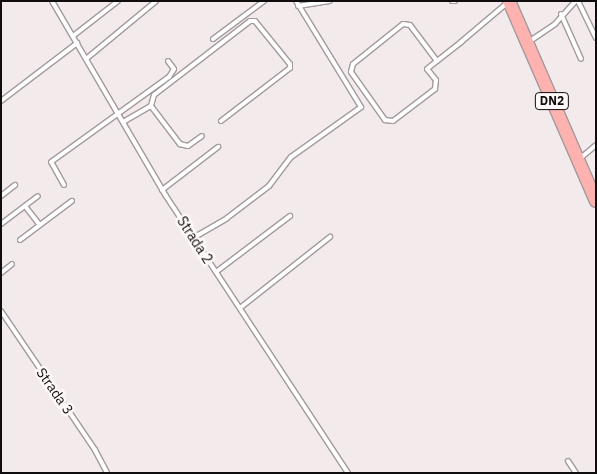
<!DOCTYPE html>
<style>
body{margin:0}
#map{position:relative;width:597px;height:474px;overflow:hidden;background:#f3eaec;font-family:"IBM Plex Sans",sans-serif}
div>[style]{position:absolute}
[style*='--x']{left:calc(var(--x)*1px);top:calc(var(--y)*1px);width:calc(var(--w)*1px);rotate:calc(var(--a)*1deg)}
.roads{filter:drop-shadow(1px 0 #a39a9c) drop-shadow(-1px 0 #a39a9c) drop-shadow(0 1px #a39a9c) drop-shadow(0 -1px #a39a9c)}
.lane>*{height:4px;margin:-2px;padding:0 2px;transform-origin:2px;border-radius:2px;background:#fff}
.highway>*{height:12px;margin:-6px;padding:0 6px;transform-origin:6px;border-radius:6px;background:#fdb2af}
span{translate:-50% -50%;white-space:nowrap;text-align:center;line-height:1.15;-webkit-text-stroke:5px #fff8f9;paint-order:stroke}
.shield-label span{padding:1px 4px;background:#fff8f9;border:1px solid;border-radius:4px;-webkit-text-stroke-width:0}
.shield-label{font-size:12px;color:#0f0d0d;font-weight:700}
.street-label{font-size:14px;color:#0f0d0d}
.frame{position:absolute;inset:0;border:2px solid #0f0d0d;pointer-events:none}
</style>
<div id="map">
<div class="roads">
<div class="lane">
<div style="--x:52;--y:1;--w:226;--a:59.7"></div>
<div style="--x:166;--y:196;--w:331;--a:56.7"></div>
<div style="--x:452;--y:1;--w:3;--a:0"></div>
<div style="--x:578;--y:1;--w:41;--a:64.1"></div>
<div style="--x:298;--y:6;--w:32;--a:-9"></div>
<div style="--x:561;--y:14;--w:49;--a:66"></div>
<div style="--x:73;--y:36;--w:57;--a:-37.9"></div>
<div style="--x:213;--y:39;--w:64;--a:-36.7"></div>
<div style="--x:533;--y:39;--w:27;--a:-34"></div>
<div style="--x:555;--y:24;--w:31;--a:-48"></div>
<div style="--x:86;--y:59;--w:91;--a:-39.6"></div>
<div style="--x:437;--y:61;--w:45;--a:-126.9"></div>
<div style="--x:410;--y:25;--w:7;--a:-172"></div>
<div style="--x:403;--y:24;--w:64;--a:141.3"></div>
<div style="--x:353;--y:64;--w:8;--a:104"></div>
<div style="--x:351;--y:72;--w:59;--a:54.7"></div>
<div style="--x:385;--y:120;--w:8;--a:7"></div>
<div style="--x:393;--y:121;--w:53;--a:-37.3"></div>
<div style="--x:435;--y:89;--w:9;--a:-84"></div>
<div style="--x:436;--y:80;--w:14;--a:-129"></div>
<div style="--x:427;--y:69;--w:13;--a:-39"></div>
<div style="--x:437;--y:61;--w:31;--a:-38"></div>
<div style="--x:461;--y:42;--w:60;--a:-40.3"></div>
<div style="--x:1;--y:101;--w:96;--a:-37.3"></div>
<div style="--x:151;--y:106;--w:11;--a:-75"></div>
<div style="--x:154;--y:95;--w:121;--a:-37.6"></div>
<div style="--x:250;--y:21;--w:5;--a:0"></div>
<div style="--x:255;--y:21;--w:55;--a:50.9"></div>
<div style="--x:290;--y:64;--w:4;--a:90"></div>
<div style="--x:290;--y:68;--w:87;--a:142.5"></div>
<div style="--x:123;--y:122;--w:32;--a:-30"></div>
<div style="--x:151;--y:106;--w:48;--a:52.7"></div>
<div style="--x:180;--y:144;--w:8;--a:14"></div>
<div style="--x:188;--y:146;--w:17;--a:-36"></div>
<div style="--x:583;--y:156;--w:17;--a:-40"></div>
<div style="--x:64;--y:185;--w:26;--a:-119"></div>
<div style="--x:51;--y:162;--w:145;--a:-35.8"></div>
<div style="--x:169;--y:77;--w:9;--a:-58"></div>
<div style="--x:174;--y:69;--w:10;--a:-127"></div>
<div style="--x:162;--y:190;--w:71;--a:-37.5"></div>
<div style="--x:1;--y:196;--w:18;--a:-38"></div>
<div style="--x:25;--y:206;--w:24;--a:52"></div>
<div style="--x:1;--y:224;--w:46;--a:-37.1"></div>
<div style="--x:193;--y:238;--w:39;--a:-30"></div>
<div style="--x:227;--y:218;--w:53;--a:-37.3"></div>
<div style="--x:269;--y:186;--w:36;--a:-53"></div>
<div style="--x:291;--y:157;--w:86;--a:-35.5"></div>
<div style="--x:361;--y:107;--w:124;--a:-121.5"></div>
<div style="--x:20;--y:240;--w:65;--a:-36.9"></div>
<div style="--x:216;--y:272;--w:93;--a:-37.1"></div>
<div style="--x:1;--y:273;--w:14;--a:-39"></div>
<div style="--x:240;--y:308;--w:115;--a:-38.3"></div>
<div style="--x:1;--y:311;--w:168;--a:55.9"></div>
<div style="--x:95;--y:450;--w:26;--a:62"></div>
<div style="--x:568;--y:461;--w:14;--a:56"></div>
</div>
<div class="highway">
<div style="--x:509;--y:1;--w:218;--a:66.5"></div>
</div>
</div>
<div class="shield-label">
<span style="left:552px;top:101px">DN2</span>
</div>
<div class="street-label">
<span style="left:195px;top:240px;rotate:57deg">Strada 2</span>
<span style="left:55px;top:391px;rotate:55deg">Strada 3</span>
</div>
<div class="frame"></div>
</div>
